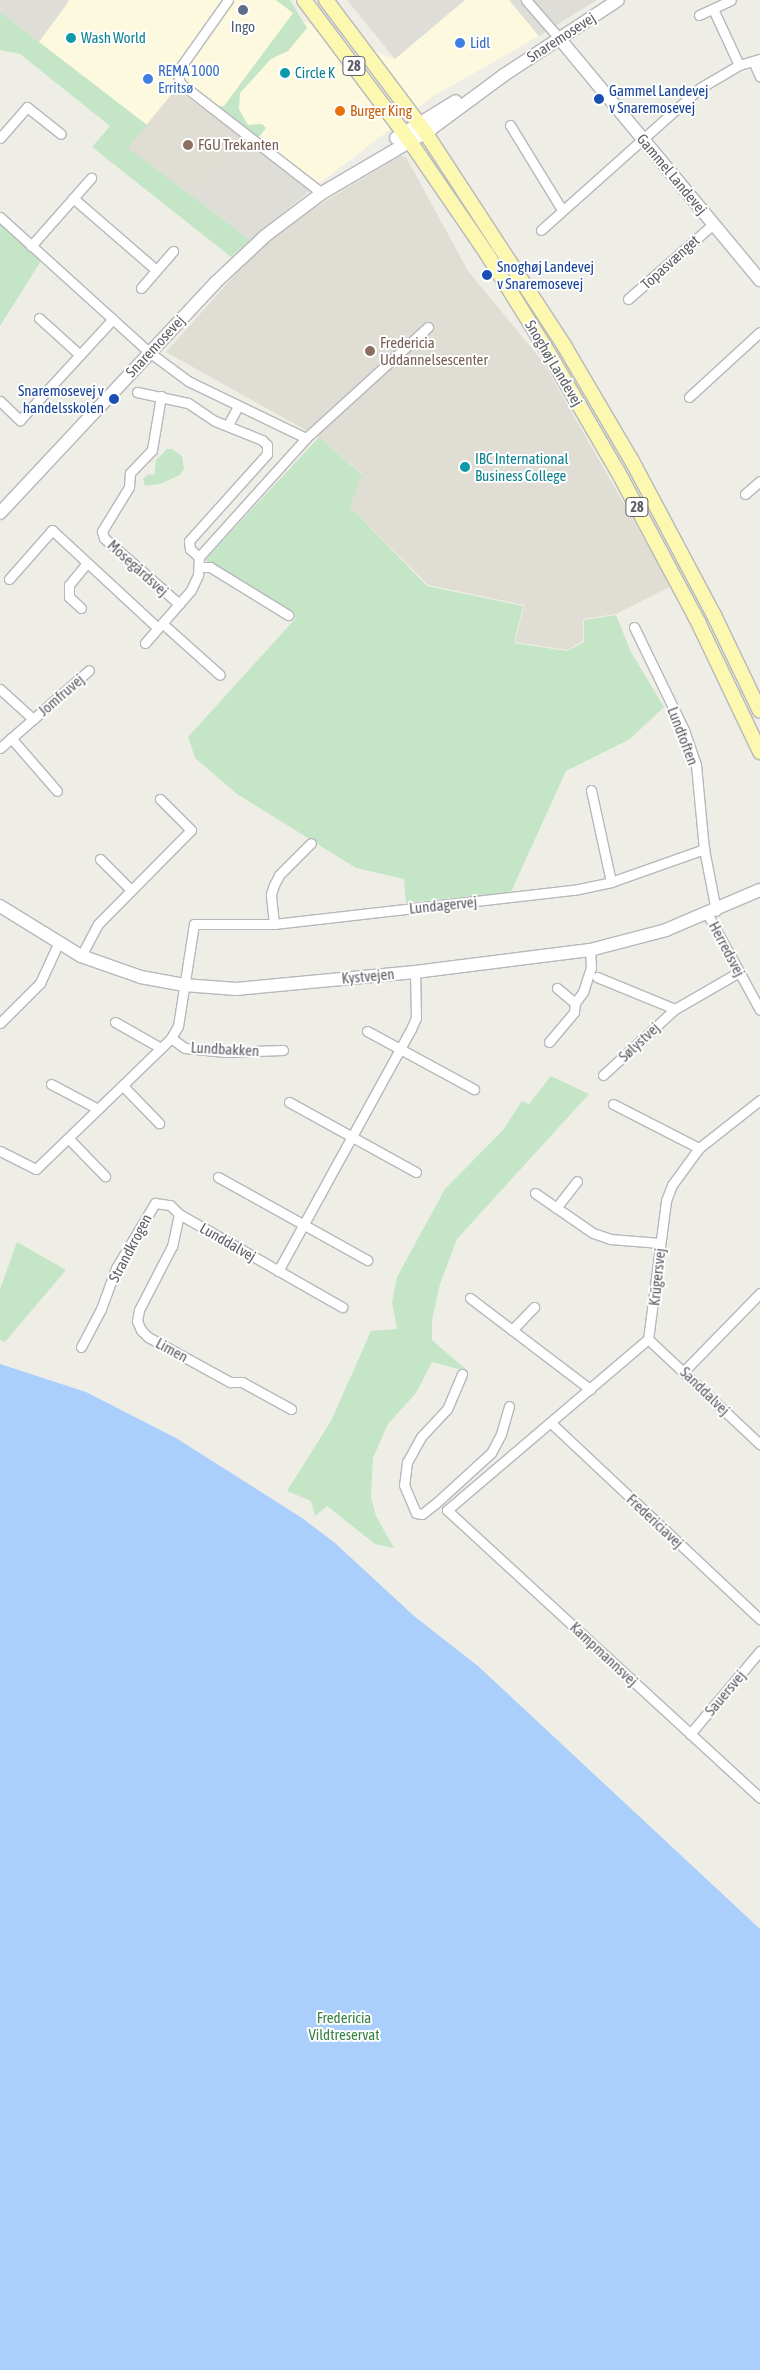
<!DOCTYPE html>
<meta charset="utf-8">
<style>
body{margin:0}
#map{position:relative;width:760px;height:2370px;overflow:hidden;background:#efeee6;font-family:"Asap Condensed",sans-serif}
div>[style]{position:absolute}
[style*='--x']{left:calc(var(--x)*1px);top:calc(var(--y)*1px);width:calc(var(--w)*1px);rotate:calc(var(--a)*1deg)}
.commercial>*{inset:0;background:#fdf9de}
.industrial>*{inset:0;background:#deddd8}
.education>*{inset:0;background:#dfddd4}
.green>*{inset:0;background:#c4e6c7}
.water>*{inset:0;background:#aacffc}
.roads{filter:drop-shadow(1px 0 #b6b8bc) drop-shadow(-1px 0 #b6b8bc) drop-shadow(0 1px #b6b8bc) drop-shadow(0 -1px #b6b8bc)}
.street>*{height:9px;margin:-4.5px;padding:0 4.5px;transform-origin:4.5px;border-radius:4.5px;background:#fff}
.secondary>*{height:12px;margin:-6px;padding:0 6px;transform-origin:6px;border-radius:6px;background:#fff}
.primary>*{height:14px;margin:-7px;padding:0 7px;transform-origin:7px;border-radius:7px;background:#fcf8af}
.dots>*{width:14px;height:14px;translate:-50% -50%;box-sizing:border-box;border:2px solid #fff;border-radius:50%}
span{translate:-50% -50%;white-space:nowrap;text-align:center;line-height:1.15;-webkit-text-stroke:4px #fff;paint-order:stroke}
.shield-label span{padding:1px 4px;background:#fff;border:1px solid;border-radius:4px;-webkit-text-stroke-width:0}
.shield-label{font-size:14px;color:#5e6066;font-weight:700}
.service-label{font-size:15px;color:#4e5e75}
.street-label{font-size:15px;color:#5e6066}
.culture-label{font-size:15px;color:#0d838f}
.left{translate:0 -50%;text-align:left}
.shop-label{font-size:15px;color:#366cbe}
.transit-label{font-size:15px;color:#164399}
.right{translate:-100% -50%;text-align:right}
.food-label{font-size:15px;color:#c56008}
.education-label{font-size:15px;color:#785e54}
.park-label{font-size:15px;color:#388243}
</style>
<div id="map">
<div class="commercial">
<div style="clip-path:polygon(67px 0,284px 0,298px 19px,394px 59px,465px 0,509px 0,539px 36px,432px 97px,311px 190px,176px 89px,147px 125px,39px 42px)"></div>
</div>
<div class="industrial">
<div style="clip-path:polygon(0 0,67px 0,69px 1px,39px 42px,0 12px)"></div>
<div style="clip-path:polygon(347px 0,465px 0,395px 59px)"></div>
<div style="clip-path:polygon(509px 0,597px 0,539px 36px)"></div>
<div style="clip-path:polygon(249px 141px,311px 190px,250px 240px,194px 198px)"></div>
</div>
<div class="education">
<div style="clip-path:polygon(176px 89px,249px 141px,194px 198px,127px 148px)"></div>
<div style="clip-path:polygon(400px 156px,406px 157px,468px 271px,543px 362px,671px 586px,616px 614px,583px 619px,583px 641px,567px 650px,515px 642px,524px 605px,428px 585px,350px 507px,362px 474px,318px 437px,166px 352px,249px 259px,301px 216px)"></div>
</div>
<div class="green">
<div style="clip-path:polygon(276px 0,290px 0,307px 28px,288px 51px,271px 59px,240px 93px,239px 109px,248px 125px,262px 124px,266px 128px,259px 137px,217px 106px,224px 106px,293px 13px)"></div>
<div style="clip-path:polygon(0 12px,147px 125px,128px 148px,250px 240px,231px 257px,92px 147px,110px 126px,20px 54px,0 50px)"></div>
<div style="clip-path:polygon(0 224px,41px 261px,0 326px)"></div>
<div style="clip-path:polygon(319px 437px,362px 475px,350px 507px,427px 586px,523px 606px,514px 643px,567px 651px,584px 642px,584px 620px,616px 615px,631px 652px,664px 707px,630px 739px,566px 771px,511px 892px,406px 903px,404px 879px,356px 868px,237px 794px,195px 758px,188px 737px,296px 618px,205px 560px)"></div>
<div style="clip-path:polygon(167px 449px,172px 449px,182px 456px,184px 469px,180px 475px,160px 484px,145px 486px,143px 479px,149px 474px,154px 475px,156px 460px)"></div>
<div style="clip-path:polygon(551px 1076px,589px 1094px,457px 1239px,440px 1284px,432px 1320px,432px 1340px,469px 1372px,432px 1362px,416px 1393px,388px 1424px,373px 1458px,371px 1497px,376px 1516px,394px 1548px,375px 1544px,327px 1506px,315px 1516px,311px 1501px,287px 1491px,331px 1421px,371px 1331px,397px 1329px,392px 1302px,397px 1277px,445px 1189px,503px 1130px,522px 1101px,529px 1104px)"></div>
<div style="clip-path:polygon(17px 1242px,66px 1270px,5px 1342px,0 1340px,0 1289px)"></div>
</div>
<div class="water">
<div style="clip-path:polygon(0 1364px,86px 1392px,176px 1438px,302px 1518px,335px 1543px,414px 1616px,478px 1666px,760px 1929px,760px 2370px,0 2370px)"></div>
</div>
<div class="roads">
<div class="street">
<div style="--x:228;--y:0;--w:80;--a:125.3"></div>
<div style="--x:182;--y:65;--w:11;--a:112"></div>
<div style="--x:178;--y:75;--w:8;--a:76"></div>
<div style="--x:180;--y:83;--w:180;--a:37.8"></div>
<div style="--x:526;--y:0;--w:50;--a:49"></div>
<div style="--x:713;--y:9;--w:62;--a:65.1"></div>
<div style="--x:699;--y:15;--w:35;--a:-25"></div>
<div style="--x:753;--y:61;--w:17;--a:66"></div>
<div style="--x:510;--y:125;--w:100;--a:58.5"></div>
<div style="--x:0;--y:138;--w:41;--a:-48.9"></div>
<div style="--x:27;--y:107;--w:43;--a:38.5"></div>
<div style="--x:73;--y:198;--w:110;--a:40.9"></div>
<div style="--x:0;--y:217;--w:201;--a:42.2"></div>
<div style="--x:149;--y:352;--w:49;--a:36.6"></div>
<div style="--x:188;--y:381;--w:131;--a:25.8"></div>
<div style="--x:306;--y:438;--w:165;--a:-42.3"></div>
<div style="--x:541;--y:230;--w:213;--a:-41.8"></div>
<div style="--x:700;--y:88;--w:45;--a:-30.5"></div>
<div style="--x:739;--y:65;--w:22;--a:-16"></div>
<div style="--x:31;--y:246;--w:91;--a:-48.6"></div>
<div style="--x:141;--y:288;--w:49;--a:-49.1"></div>
<div style="--x:628;--y:299;--w:113;--a:-41.4"></div>
<div style="--x:39;--y:318;--w:55;--a:42.1"></div>
<div style="--x:137;--y:392;--w:52;--a:12.2"></div>
<div style="--x:188;--y:403;--w:32;--a:34"></div>
<div style="--x:215;--y:421;--w:51;--a:22"></div>
<div style="--x:262;--y:440;--w:7;--a:45"></div>
<div style="--x:267;--y:445;--w:9;--a:90"></div>
<div style="--x:267;--y:454;--w:117;--a:131.9"></div>
<div style="--x:189;--y:541;--w:8;--a:83"></div>
<div style="--x:190;--y:549;--w:12;--a:42"></div>
<div style="--x:161;--y:396;--w:55;--a:99.5"></div>
<div style="--x:152;--y:450;--w:32;--a:134"></div>
<div style="--x:130;--y:473;--w:14;--a:94"></div>
<div style="--x:129;--y:487;--w:52;--a:121.5"></div>
<div style="--x:102;--y:531;--w:7;--a:74"></div>
<div style="--x:104;--y:538;--w:100;--a:41.3"></div>
<div style="--x:689;--y:397;--w:96;--a:-42.5"></div>
<div style="--x:0;--y:401;--w:28;--a:44"></div>
<div style="--x:20;--y:420;--w:137;--a:-47.4"></div>
<div style="--x:228;--y:425;--w:21;--a:-62"></div>
<div style="--x:745;--y:494;--w:20;--a:-41"></div>
<div style="--x:199;--y:567;--w:11;--a:0"></div>
<div style="--x:210;--y:567;--w:92;--a:31.6"></div>
<div style="--x:9;--y:579;--w:65;--a:-48.7"></div>
<div style="--x:52;--y:530;--w:144;--a:42.8"></div>
<div style="--x:81;--y:608;--w:16;--a:-137"></div>
<div style="--x:69;--y:597;--w:12;--a:-90"></div>
<div style="--x:69;--y:585;--w:28;--a:-51"></div>
<div style="--x:163;--y:624;--w:76;--a:41.8"></div>
<div style="--x:634;--y:627;--w:114;--a:64.1"></div>
<div style="--x:684;--y:730;--w:37;--a:71"></div>
<div style="--x:696;--y:765;--w:84;--a:84.6"></div>
<div style="--x:704;--y:849;--w:63;--a:79"></div>
<div style="--x:145;--y:643;--w:70;--a:-49"></div>
<div style="--x:191;--y:590;--w:17;--a:-65"></div>
<div style="--x:198;--y:575;--w:18;--a:-87"></div>
<div style="--x:199;--y:557;--w:160;--a:-48"></div>
<div style="--x:0;--y:689;--w:45;--a:42.3"></div>
<div style="--x:11;--y:738;--w:70;--a:49"></div>
<div style="--x:0;--y:748;--w:118;--a:-41.2"></div>
<div style="--x:591;--y:790;--w:94;--a:77.7"></div>
<div style="--x:100;--y:859;--w:44;--a:45"></div>
<div style="--x:708;--y:915;--w:108;--a:61.3"></div>
<div style="--x:274;--y:924;--w:30;--a:-96"></div>
<div style="--x:271;--y:894;--w:9;--a:-72"></div>
<div style="--x:274;--y:885;--w:11;--a:-63"></div>
<div style="--x:279;--y:875;--w:45;--a:-45"></div>
<div style="--x:81;--y:956;--w:36;--a:-62"></div>
<div style="--x:98;--y:924;--w:132;--a:-45.3"></div>
<div style="--x:191;--y:830;--w:44;--a:-135"></div>
<div style="--x:597;--y:977;--w:84;--a:22.3"></div>
<div style="--x:557;--y:988;--w:23;--a:40"></div>
<div style="--x:115;--y:1022;--w:53;--a:29.5"></div>
<div style="--x:0;--y:1023;--w:57;--a:-45"></div>
<div style="--x:40;--y:983;--w:43;--a:-65.2"></div>
<div style="--x:367;--y:1031;--w:122;--a:28.5"></div>
<div style="--x:171;--y:1038;--w:17;--a:36"></div>
<div style="--x:185;--y:1048;--w:41;--a:5.6"></div>
<div style="--x:226;--y:1052;--w:57;--a:-2"></div>
<div style="--x:549;--y:1042;--w:39;--a:-50"></div>
<div style="--x:574;--y:1012;--w:9;--a:-84"></div>
<div style="--x:575;--y:1003;--w:14;--a:-54"></div>
<div style="--x:583;--y:992;--w:25;--a:-72"></div>
<div style="--x:591;--y:968;--w:18;--a:-93"></div>
<div style="--x:603;--y:1075;--w:98;--a:-42.5"></div>
<div style="--x:675;--y:1009;--w:74;--a:-30"></div>
<div style="--x:51;--y:1084;--w:53;--a:28"></div>
<div style="--x:123;--y:1086;--w:52;--a:45.8"></div>
<div style="--x:760;--y:1100;--w:78;--a:141.8"></div>
<div style="--x:699;--y:1148;--w:46;--a:126.1"></div>
<div style="--x:672;--y:1185;--w:17;--a:111"></div>
<div style="--x:666;--y:1201;--w:139;--a:97.4"></div>
<div style="--x:648;--y:1339;--w:264;--a:139.6"></div>
<div style="--x:447;--y:1510;--w:425;--a:42.6"></div>
<div style="--x:289;--y:1102;--w:145;--a:28.9"></div>
<div style="--x:613;--y:1104;--w:97;--a:27.1"></div>
<div style="--x:69;--y:1139;--w:52;--a:45.8"></div>
<div style="--x:0;--y:1151;--w:40;--a:26.6"></div>
<div style="--x:36;--y:1169;--w:188;--a:-44.1"></div>
<div style="--x:171;--y:1038;--w:14;--a:-60"></div>
<div style="--x:178;--y:1026;--w:103;--a:-81.1"></div>
<div style="--x:194;--y:924;--w:80;--a:0"></div>
<div style="--x:274;--y:924;--w:302;--a:-6.5"></div>
<div style="--x:574;--y:890;--w:38;--a:-12"></div>
<div style="--x:611;--y:882;--w:99;--a:-19.5"></div>
<div style="--x:218;--y:1177;--w:171;--a:29.1"></div>
<div style="--x:535;--y:1193;--w:70;--a:34.6"></div>
<div style="--x:593;--y:1233;--w:18;--a:19"></div>
<div style="--x:610;--y:1239;--w:50;--a:4.6"></div>
<div style="--x:556;--y:1208;--w:34;--a:-52"></div>
<div style="--x:179;--y:1214;--w:33;--a:102"></div>
<div style="--x:172;--y:1246;--w:72;--a:117.3"></div>
<div style="--x:139;--y:1310;--w:11;--a:100"></div>
<div style="--x:137;--y:1321;--w:10;--a:66"></div>
<div style="--x:141;--y:1330;--w:10;--a:45"></div>
<div style="--x:148;--y:1337;--w:94;--a:28.8"></div>
<div style="--x:230;--y:1382;--w:12;--a:0"></div>
<div style="--x:242;--y:1382;--w:56;--a:28.9"></div>
<div style="--x:278;--y:1271;--w:276;--a:-61.2"></div>
<div style="--x:411;--y:1029;--w:12;--a:-66"></div>
<div style="--x:416;--y:1018;--w:46;--a:-91.2"></div>
<div style="--x:470;--y:1298;--w:151;--a:37.2"></div>
<div style="--x:512;--y:1330;--w:32;--a:-46"></div>
<div style="--x:648;--y:1339;--w:154;--a:43.2"></div>
<div style="--x:81;--y:1347;--w:43;--a:-62.2"></div>
<div style="--x:101;--y:1309;--w:44;--a:-69.9"></div>
<div style="--x:116;--y:1268;--w:76;--a:-59"></div>
<div style="--x:155;--y:1203;--w:15;--a:8"></div>
<div style="--x:170;--y:1205;--w:13;--a:45"></div>
<div style="--x:179;--y:1214;--w:188;--a:29.7"></div>
<div style="--x:684;--y:1371;--w:109;--a:-45.7"></div>
<div style="--x:462;--y:1374;--w:38;--a:113"></div>
<div style="--x:447;--y:1409;--w:38;--a:133"></div>
<div style="--x:421;--y:1437;--w:29;--a:119"></div>
<div style="--x:407;--y:1462;--w:23;--a:97"></div>
<div style="--x:404;--y:1485;--w:30;--a:67"></div>
<div style="--x:416;--y:1513;--w:6;--a:9"></div>
<div style="--x:422;--y:1514;--w:18;--a:-38"></div>
<div style="--x:436;--y:1503;--w:74;--a:-42.3"></div>
<div style="--x:491;--y:1453;--w:21;--a:-62"></div>
<div style="--x:501;--y:1434;--w:29;--a:-74"></div>
<div style="--x:551;--y:1423;--w:287;--a:43.2"></div>
<div style="--x:690;--y:1734;--w:109;--a:-49.9"></div>
</div>
<div class="secondary">
<div style="--x:559;--y:38;--w:315;--a:50.3"></div>
<div style="--x:396;--y:138;--w:70;--a:-31.7"></div>
<div style="--x:0;--y:513;--w:315;--a:-46.9"></div>
<div style="--x:215;--y:283;--w:69;--a:-43.2"></div>
<div style="--x:265;--y:236;--w:71;--a:-37"></div>
<div style="--x:322;--y:193;--w:126;--a:-30.4"></div>
<div style="--x:431;--y:129;--w:91;--a:-36.5"></div>
<div style="--x:504;--y:75;--w:136;--a:-33.3"></div>
<div style="--x:0;--y:906;--w:95;--a:31.7"></div>
<div style="--x:81;--y:956;--w:64;--a:19.3"></div>
<div style="--x:141;--y:977;--w:44;--a:10.5"></div>
<div style="--x:184;--y:985;--w:52;--a:4.4"></div>
<div style="--x:236;--y:989;--w:180;--a:-5.4"></div>
<div style="--x:415;--y:972;--w:176;--a:-7.2"></div>
<div style="--x:590;--y:950;--w:79;--a:-14.7"></div>
<div style="--x:666;--y:930;--w:102;--a:-23.1"></div>
</div>
<div class="primary">
<div style="--x:304;--y:0;--w:175;--a:53.1"></div>
<div style="--x:409;--y:140;--w:138;--a:55.6"></div>
<div style="--x:487;--y:254;--w:121;--a:58.1"></div>
<div style="--x:551;--y:357;--w:133;--a:59.8"></div>
<div style="--x:618;--y:472;--w:172;--a:61.9"></div>
<div style="--x:699;--y:624;--w:142;--a:64.5"></div>
<div style="--x:326;--y:0;--w:165;--a:53.1"></div>
<div style="--x:425;--y:132;--w:257;--a:56.9"></div>
<div style="--x:565;--y:347;--w:132;--a:59.6"></div>
<div style="--x:632;--y:461;--w:174;--a:62"></div>
<div style="--x:714;--y:615;--w:106;--a:64.4"></div>
</div>
</div>
<div class="dots">
<div style="left:243px;top:10px;background:#5c6f8a"></div>
<div style="left:71px;top:38px;background:#0f9aa8"></div>
<div style="left:460px;top:43px;background:#3f7fe0"></div>
<div style="left:285px;top:73px;background:#0f9aa8"></div>
<div style="left:148px;top:79px;background:#3f7fe0"></div>
<div style="left:599px;top:99px;background:#1a4fb4"></div>
<div style="left:340px;top:111px;background:#e8710a"></div>
<div style="left:188px;top:145px;background:#8d6e63"></div>
<div style="left:487px;top:275px;background:#1a4fb4"></div>
<div style="left:370px;top:351px;background:#8d6e63"></div>
<div style="left:114px;top:399px;background:#1a4fb4"></div>
<div style="left:465px;top:467px;background:#0f9aa8"></div>
</div>
<div class="shield-label">
<span style="left:354px;top:66px">28</span>
<span style="left:637px;top:507px">28</span>
</div>
<div class="service-label">
<span style="left:243px;top:27px">Ingo</span>
</div>
<div class="street-label">
<span style="left:561px;top:37px;rotate:-33deg">Snaremosevej</span>
<span style="left:672px;top:174px;rotate:50deg">Gammel Landevej</span>
<span style="left:670px;top:262px;rotate:-42deg">Topasvænget</span>
<span style="left:155px;top:346px;rotate:-47deg">Snaremosevej</span>
<span style="left:554px;top:363px;rotate:59deg">Snoghøj Landevej</span>
<span style="left:138px;top:568px;rotate:42deg">Mosegårdsvej</span>
<span style="left:61px;top:695px;rotate:-41deg">Jomfruvej</span>
<span style="left:683px;top:736px;rotate:69deg">Lundtoften</span>
<span style="left:443px;top:905px;rotate:-6deg">Lundagervej</span>
<span style="left:727px;top:949px;rotate:62deg">Herredsvej</span>
<span style="left:368px;top:976px;rotate:-5deg">Kystvejen</span>
<span style="left:639px;top:1042px;rotate:-43deg">Sølystvej</span>
<span style="left:225px;top:1049px;rotate:3deg">Lundbakken</span>
<span style="left:228px;top:1242px;rotate:30deg">Lunddalvej</span>
<span style="left:130px;top:1248px;rotate:-62deg">Strandkrogen</span>
<span style="left:657px;top:1277px;rotate:-84deg">Krügersvej</span>
<span style="left:172px;top:1350px;rotate:28deg">Limen</span>
<span style="left:705px;top:1391px;rotate:44deg">Sanddalvej</span>
<span style="left:655px;top:1521px;rotate:43deg">Fredericiavej</span>
<span style="left:604px;top:1654px;rotate:43deg">Kampmannsvej</span>
<span style="left:725px;top:1693px;rotate:-50deg">Sauersvej</span>
</div>
<div class="culture-label">
<span class="left" style="left:81px;top:38px">Wash World</span>
<span class="left" style="left:295px;top:73px">Circle K</span>
<span class="left" style="left:475px;top:467px">IBC International<br>Business College</span>
</div>
<div class="shop-label">
<span class="left" style="left:470px;top:43px">Lidl</span>
<span class="left" style="left:158px;top:79px">REMA 1000<br>Erritsø</span>
</div>
<div class="transit-label">
<span class="left" style="left:609px;top:99px">Gammel Landevej<br>v Snaremosevej</span>
<span class="left" style="left:497px;top:275px">Snoghøj Landevej<br>v Snaremosevej</span>
<span class="right" style="left:104px;top:399px">Snaremosevej v<br>handelsskolen</span>
</div>
<div class="food-label">
<span class="left" style="left:350px;top:111px">Burger King</span>
</div>
<div class="education-label">
<span class="left" style="left:198px;top:145px">FGU Trekanten</span>
<span class="left" style="left:380px;top:351px">Fredericia<br>Uddannelsescenter</span>
</div>
<div class="park-label">
<span style="left:344px;top:2026px">Fredericia<br>Vildtreservat</span>
</div>
</div>
